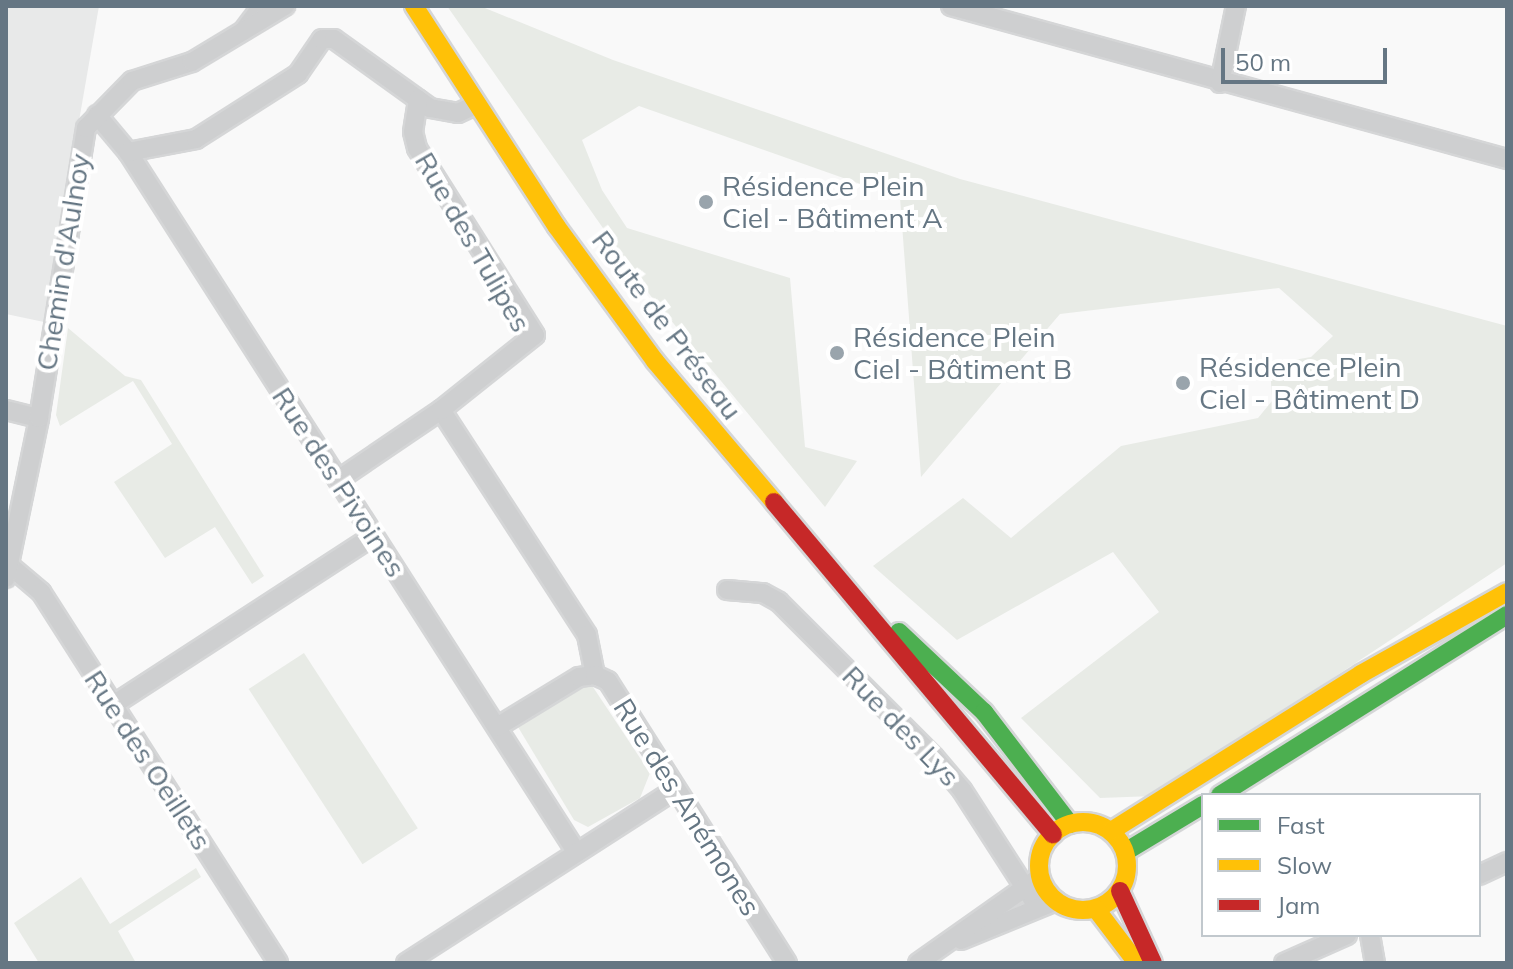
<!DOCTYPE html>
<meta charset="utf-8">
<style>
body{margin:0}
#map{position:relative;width:1513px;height:969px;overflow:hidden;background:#f9f9f9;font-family:Mulish,sans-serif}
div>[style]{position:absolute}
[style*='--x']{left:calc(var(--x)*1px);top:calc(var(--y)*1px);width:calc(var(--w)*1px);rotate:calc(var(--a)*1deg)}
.built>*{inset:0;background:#e8e9e9}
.green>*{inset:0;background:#e8ebe6;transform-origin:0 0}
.roads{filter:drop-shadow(2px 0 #d5d6d7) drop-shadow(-2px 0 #d5d6d7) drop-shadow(0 2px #d5d6d7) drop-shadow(0 -2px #d5d6d7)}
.street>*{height:18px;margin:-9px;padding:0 9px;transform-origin:9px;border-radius:9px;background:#cecfd0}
.fast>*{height:18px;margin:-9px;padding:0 9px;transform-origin:9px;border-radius:9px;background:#4caf50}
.slow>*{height:18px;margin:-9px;padding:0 9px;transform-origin:9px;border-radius:9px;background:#ffc107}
.slow>.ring{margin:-9px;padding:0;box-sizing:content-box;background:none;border:18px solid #ffc107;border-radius:50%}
.jam>*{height:18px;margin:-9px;padding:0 9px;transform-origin:9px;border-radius:9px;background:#c62828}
.dots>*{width:22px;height:22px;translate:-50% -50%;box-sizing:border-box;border:4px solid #fff;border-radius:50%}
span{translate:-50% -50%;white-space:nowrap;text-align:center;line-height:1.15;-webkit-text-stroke:8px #fff;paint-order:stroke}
.poi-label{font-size:28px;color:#657683}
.left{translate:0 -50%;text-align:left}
.street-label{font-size:28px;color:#657683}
.frame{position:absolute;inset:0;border:8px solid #657683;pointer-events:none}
.legend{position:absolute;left:1201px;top:793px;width:280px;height:144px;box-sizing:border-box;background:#fff;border:2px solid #c1c8cd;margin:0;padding:10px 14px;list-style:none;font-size:24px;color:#657683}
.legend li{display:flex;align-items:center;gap:16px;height:40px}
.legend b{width:40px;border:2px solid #c1c8cd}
.scale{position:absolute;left:1221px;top:48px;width:166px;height:36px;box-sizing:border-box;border:4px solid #657683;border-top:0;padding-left:10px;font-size:24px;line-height:28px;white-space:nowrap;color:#657683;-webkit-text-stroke:6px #fff;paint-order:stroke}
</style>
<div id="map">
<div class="built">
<div style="clip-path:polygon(6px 6px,99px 6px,44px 322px,6px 314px)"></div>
</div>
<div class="green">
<div style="clip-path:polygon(447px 6px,480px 6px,613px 60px,960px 179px,1507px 326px,1507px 563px,1154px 796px,1100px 798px,1021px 718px,1159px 612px,1113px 552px,957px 640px,873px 566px,963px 498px,1011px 538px,1121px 446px,1258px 418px,1272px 401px,1270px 364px,1311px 357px,1333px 336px,1279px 288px,1060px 314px,921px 477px,900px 198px,639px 106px,582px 140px,602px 190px,627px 228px,790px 278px,805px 447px,857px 461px,825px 507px,650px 295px)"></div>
<div style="clip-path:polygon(68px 328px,125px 376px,141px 380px,264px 576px,252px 584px,215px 527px,165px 558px,114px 482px,172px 444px,133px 381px,60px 426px,56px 415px)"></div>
<div style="left:304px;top:653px;width:209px;height:66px;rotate:57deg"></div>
<div style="clip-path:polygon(589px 681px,650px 773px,640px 798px,588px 827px,574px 820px,518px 727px,521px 718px)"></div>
<div style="clip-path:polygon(196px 868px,201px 877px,118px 931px,136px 963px,39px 963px,14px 923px,81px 877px,110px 924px)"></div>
</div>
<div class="roads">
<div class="street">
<div style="--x:951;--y:6;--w:577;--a:15.39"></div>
<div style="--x:244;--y:30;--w:30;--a:-53"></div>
<div style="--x:1220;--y:83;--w:79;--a:-78.3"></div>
<div style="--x:97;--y:115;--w:48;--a:50"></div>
<div style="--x:128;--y:152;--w:832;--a:57.36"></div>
<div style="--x:128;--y:152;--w:69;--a:-10.8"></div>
<div style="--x:196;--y:139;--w:121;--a:-32.5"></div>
<div style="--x:298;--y:74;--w:42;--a:-55.6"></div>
<div style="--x:322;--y:39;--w:12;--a:0"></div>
<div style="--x:334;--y:39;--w:118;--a:35.7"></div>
<div style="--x:430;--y:108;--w:28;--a:10"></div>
<div style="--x:458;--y:113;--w:21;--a:-25"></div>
<div style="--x:6;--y:410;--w:34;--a:14"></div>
<div style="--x:441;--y:410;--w:268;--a:57"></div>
<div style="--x:587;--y:635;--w:41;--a:78.7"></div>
<div style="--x:338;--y:480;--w:125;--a:-34.2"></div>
<div style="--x:441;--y:410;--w:120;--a:-38.6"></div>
<div style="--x:535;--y:335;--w:221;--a:-122.3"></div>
<div style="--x:417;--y:148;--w:16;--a:-104"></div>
<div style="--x:413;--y:132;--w:33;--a:-81"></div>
<div style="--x:9;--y:565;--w:42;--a:40.2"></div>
<div style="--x:41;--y:592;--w:440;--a:57.4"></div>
<div style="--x:6;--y:578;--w:163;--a:-78.3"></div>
<div style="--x:39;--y:418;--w:294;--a:-80.8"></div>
<div style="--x:86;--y:128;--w:66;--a:-45.6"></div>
<div style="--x:132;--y:81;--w:63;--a:-17.6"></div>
<div style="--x:192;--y:62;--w:109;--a:-31.1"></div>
<div style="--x:727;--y:590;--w:36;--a:5"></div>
<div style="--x:763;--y:593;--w:18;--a:29"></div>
<div style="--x:779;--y:602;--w:219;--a:45"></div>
<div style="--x:934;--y:757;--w:43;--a:49.7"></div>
<div style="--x:962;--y:790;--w:140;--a:57.2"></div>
<div style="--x:113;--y:705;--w:310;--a:-33"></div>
<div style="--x:497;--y:727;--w:96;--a:-31.4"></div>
<div style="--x:579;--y:677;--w:16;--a:-7"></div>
<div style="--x:595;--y:675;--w:14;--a:25"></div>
<div style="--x:608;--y:681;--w:334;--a:57.6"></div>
<div style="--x:1479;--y:875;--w:31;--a:-25"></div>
<div style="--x:1370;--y:935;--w:28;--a:80"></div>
<div style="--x:961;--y:940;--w:103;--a:-22.3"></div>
<div style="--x:406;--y:963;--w:321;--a:-32.8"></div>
<div style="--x:918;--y:963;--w:149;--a:-35.2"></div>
<div style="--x:1284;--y:963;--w:69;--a:-24"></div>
</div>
<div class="fast">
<div style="--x:899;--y:632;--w:117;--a:43.3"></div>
<div style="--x:984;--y:712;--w:141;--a:52.5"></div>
<div style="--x:1220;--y:795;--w:339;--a:-32.1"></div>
<div style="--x:1125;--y:852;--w:91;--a:-31.1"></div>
</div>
<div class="slow">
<div style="--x:414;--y:6;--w:263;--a:57.1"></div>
<div style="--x:557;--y:227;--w:166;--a:53.8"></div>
<div style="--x:655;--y:361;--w:185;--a:49.8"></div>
<div class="ring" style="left:1039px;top:822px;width:70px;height:70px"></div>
<div style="--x:1111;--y:831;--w:295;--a:-32.1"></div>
<div style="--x:1361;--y:674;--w:167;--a:-29.3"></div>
<div style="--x:1096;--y:909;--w:68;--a:52.8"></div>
</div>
<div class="jam">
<div style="--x:774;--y:502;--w:434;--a:50"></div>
<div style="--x:1120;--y:891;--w:79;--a:65.4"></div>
</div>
</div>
<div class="dots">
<div style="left:706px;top:202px;background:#99a4ac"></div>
<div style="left:837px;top:353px;background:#99a4ac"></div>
<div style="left:1183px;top:383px;background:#99a4ac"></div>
</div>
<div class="poi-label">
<span class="left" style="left:722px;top:202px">Résidence Plein<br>Ciel - Bâtiment A</span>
<span class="left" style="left:853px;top:353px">Résidence Plein<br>Ciel - Bâtiment B</span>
<span class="left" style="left:1199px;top:383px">Résidence Plein<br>Ciel - Bâtiment D</span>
</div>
<div class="street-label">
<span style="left:473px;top:242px;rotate:60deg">Rue des Tulipes</span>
<span style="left:63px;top:262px;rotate:-81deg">Chemin d'Aulnoy</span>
<span style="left:667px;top:325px;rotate:53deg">Route de Préseau</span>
<span style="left:339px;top:482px;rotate:57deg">Rue des Pivoines</span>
<span style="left:901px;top:726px;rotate:46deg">Rue des Lys</span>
<span style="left:148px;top:760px;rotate:57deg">Rue des Oeillets</span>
<span style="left:687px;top:807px;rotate:58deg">Rue des Anémones</span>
</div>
<div class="frame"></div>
<ul class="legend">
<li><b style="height:10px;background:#4caf50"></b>Fast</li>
<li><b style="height:10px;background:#ffc107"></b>Slow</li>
<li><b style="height:10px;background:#c62828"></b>Jam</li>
</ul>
<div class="scale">50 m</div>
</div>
